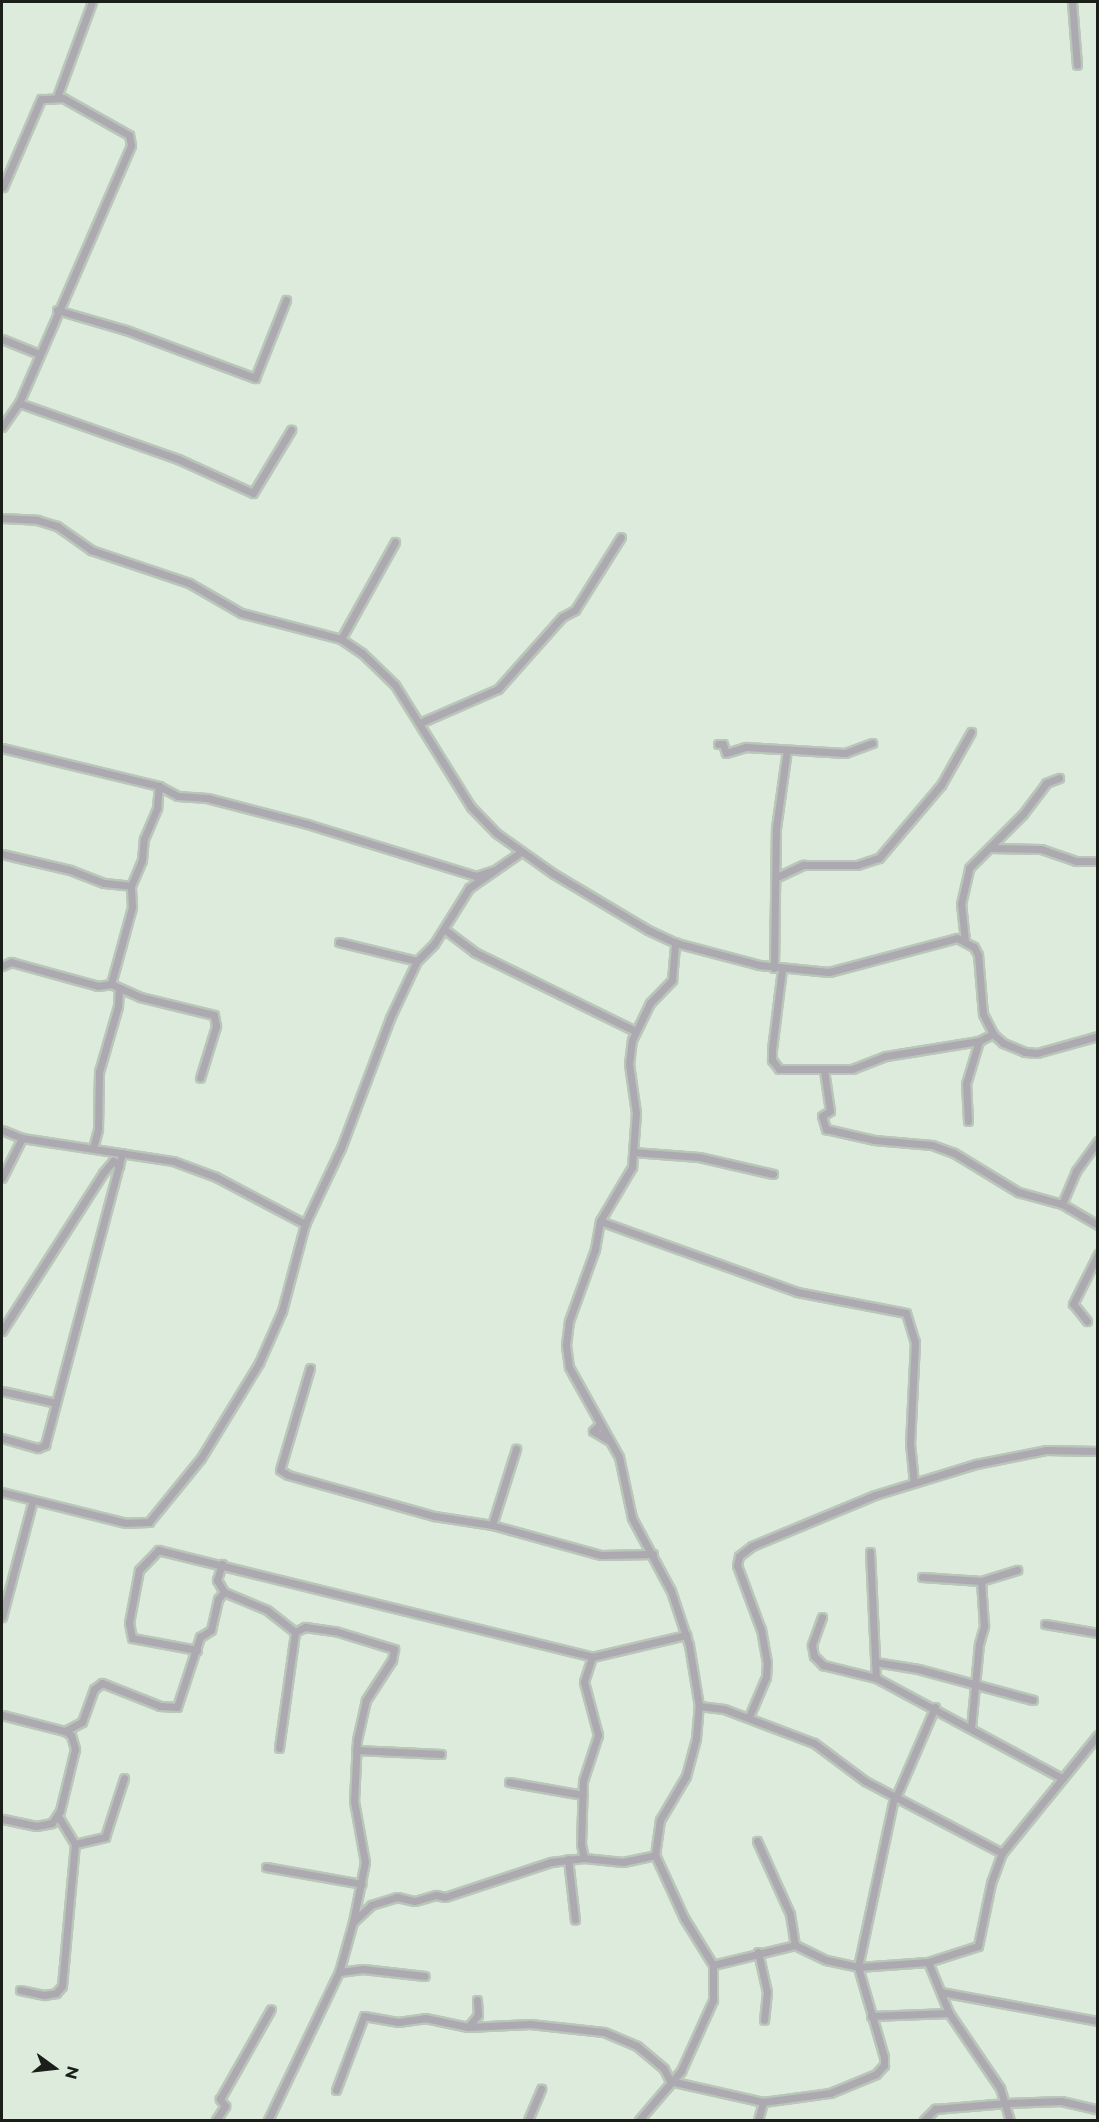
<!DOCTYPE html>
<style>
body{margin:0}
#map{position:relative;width:1099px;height:2122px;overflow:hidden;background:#dcebdc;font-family:Montserrat,sans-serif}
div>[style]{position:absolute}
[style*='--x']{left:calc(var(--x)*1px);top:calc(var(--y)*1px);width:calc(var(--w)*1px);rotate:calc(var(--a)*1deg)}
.roads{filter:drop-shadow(2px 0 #b9c6b9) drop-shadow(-2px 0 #b9c6b9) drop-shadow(0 2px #b9c6b9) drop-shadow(0 -2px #b9c6b9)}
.minor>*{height:7px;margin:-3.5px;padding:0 3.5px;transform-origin:3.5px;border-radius:3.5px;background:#ada9b1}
span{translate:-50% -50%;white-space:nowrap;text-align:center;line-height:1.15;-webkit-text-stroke:6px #dcebdc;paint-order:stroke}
.frame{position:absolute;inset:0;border:3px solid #1a1f1a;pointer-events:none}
.north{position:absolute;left:24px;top:2038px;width:60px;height:60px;-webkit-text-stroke:4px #dcebdc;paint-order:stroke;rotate:105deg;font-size:16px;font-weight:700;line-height:24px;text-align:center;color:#1a1f1a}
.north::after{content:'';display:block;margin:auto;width:21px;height:27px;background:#1a1f1a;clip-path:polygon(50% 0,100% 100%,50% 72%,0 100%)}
</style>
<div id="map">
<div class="roads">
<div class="minor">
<div style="--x:1072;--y:2;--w:63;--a:85.5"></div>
<div style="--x:57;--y:97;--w:101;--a:-69.8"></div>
<div style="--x:57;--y:310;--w:72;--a:16.2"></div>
<div style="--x:126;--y:330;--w:138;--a:20.4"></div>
<div style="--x:255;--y:378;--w:84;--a:-68.3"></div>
<div style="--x:2;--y:339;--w:38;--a:22"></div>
<div style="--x:19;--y:403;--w:169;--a:19.4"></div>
<div style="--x:178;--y:459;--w:82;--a:24.4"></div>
<div style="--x:253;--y:493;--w:74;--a:-58.9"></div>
<div style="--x:2;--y:427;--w:29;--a:-55"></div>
<div style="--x:19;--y:403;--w:281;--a:-66.5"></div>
<div style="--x:131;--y:145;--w:10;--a:-101"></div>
<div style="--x:129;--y:135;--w:76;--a:-150.7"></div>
<div style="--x:63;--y:98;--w:22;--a:177"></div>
<div style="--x:41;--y:99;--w:96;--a:113.4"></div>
<div style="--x:2;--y:518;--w:35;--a:3"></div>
<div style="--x:37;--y:520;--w:21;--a:17"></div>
<div style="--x:57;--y:526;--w:42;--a:35.2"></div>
<div style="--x:91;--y:550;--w:103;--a:18.6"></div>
<div style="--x:189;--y:583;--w:60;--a:30"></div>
<div style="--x:241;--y:613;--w:103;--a:14.6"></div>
<div style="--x:341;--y:639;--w:25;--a:34"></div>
<div style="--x:362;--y:653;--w:46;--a:44.1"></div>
<div style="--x:395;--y:685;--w:144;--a:58.1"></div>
<div style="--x:471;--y:807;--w:36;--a:46"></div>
<div style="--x:496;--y:833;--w:71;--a:35.3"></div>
<div style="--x:554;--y:874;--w:109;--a:30.8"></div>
<div style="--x:648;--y:930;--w:31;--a:25"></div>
<div style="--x:676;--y:943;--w:86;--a:14.8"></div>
<div style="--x:759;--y:965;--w:70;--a:5.7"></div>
<div style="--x:829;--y:972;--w:132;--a:-14.9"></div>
<div style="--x:957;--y:938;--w:19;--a:28"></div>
<div style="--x:974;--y:947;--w:9;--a:63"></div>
<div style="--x:978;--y:955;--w:59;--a:85.2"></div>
<div style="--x:983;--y:1014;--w:22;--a:63"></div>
<div style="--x:993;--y:1034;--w:13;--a:42"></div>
<div style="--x:1003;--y:1043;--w:24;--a:22"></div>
<div style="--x:1025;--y:1052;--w:12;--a:5"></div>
<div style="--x:1037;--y:1053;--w:63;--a:-15.6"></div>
<div style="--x:341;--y:639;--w:111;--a:-60.9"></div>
<div style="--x:422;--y:722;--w:83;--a:-23.5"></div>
<div style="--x:498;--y:689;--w:96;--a:-48.4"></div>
<div style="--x:562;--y:617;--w:15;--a:-28"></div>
<div style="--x:575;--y:610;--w:86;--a:-57.8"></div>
<div style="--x:718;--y:744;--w:5;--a:0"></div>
<div style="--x:723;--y:744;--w:9;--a:72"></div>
<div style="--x:726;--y:753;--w:21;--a:-17"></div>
<div style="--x:746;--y:747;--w:99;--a:3.5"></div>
<div style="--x:845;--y:753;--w:29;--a:-20"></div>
<div style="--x:2;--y:748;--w:162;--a:13.6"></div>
<div style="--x:159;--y:786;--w:21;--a:28"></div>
<div style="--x:178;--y:796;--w:29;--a:4"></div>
<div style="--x:207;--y:798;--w:103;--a:14.6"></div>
<div style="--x:307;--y:824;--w:177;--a:17.1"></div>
<div style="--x:476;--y:876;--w:20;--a:-18"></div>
<div style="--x:991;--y:848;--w:50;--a:1.1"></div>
<div style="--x:1041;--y:849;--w:37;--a:19"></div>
<div style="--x:1076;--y:861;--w:22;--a:0"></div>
<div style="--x:2;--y:854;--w:70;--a:13.2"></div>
<div style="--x:70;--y:870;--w:36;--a:21"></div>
<div style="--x:104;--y:883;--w:27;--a:6"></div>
<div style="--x:777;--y:877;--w:29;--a:-25"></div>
<div style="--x:803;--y:865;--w:54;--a:0"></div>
<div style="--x:857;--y:865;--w:23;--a:-18"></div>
<div style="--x:879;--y:858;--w:96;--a:-49.7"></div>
<div style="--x:941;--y:785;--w:61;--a:-60.5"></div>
<div style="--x:444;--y:929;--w:38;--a:37"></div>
<div style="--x:474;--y:952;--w:179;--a:26.1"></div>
<div style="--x:965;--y:941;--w:37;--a:-96"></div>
<div style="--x:961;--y:904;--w:37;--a:-77"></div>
<div style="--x:969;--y:868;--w:76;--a:-45"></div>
<div style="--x:1023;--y:814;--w:39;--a:-53"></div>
<div style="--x:1046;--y:783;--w:14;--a:-21"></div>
<div style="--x:339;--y:942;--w:80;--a:13.7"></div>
<div style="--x:417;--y:961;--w:24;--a:-45"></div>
<div style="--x:434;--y:944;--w:66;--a:-58"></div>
<div style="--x:469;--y:888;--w:63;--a:-34.7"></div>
<div style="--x:2;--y:966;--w:10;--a:-24"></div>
<div style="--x:11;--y:962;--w:90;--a:15.4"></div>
<div style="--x:98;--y:986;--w:13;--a:-9"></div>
<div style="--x:111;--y:984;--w:32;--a:24"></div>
<div style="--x:140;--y:997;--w:76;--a:13.7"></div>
<div style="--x:214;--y:1015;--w:11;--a:80"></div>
<div style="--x:216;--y:1026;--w:54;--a:107.1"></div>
<div style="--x:774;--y:968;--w:140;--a:-89.2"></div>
<div style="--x:776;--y:828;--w:79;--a:-82"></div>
<div style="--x:782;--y:969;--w:81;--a:97.1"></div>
<div style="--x:772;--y:1049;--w:11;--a:90"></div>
<div style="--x:772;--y:1060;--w:11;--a:52"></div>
<div style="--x:779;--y:1069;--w:73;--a:0"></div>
<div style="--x:852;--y:1069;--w:36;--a:-21"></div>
<div style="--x:886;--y:1056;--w:94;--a:-9.2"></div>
<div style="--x:979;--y:1041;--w:16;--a:-27"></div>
<div style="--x:111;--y:984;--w:80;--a:-74.7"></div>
<div style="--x:132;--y:907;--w:21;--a:-93"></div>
<div style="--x:131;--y:886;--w:28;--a:-67"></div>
<div style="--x:142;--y:860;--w:21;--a:-85"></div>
<div style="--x:144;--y:839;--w:34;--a:-67"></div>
<div style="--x:157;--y:808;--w:22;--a:-85"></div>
<div style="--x:824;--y:1070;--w:41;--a:81.7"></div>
<div style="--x:830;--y:1111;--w:9;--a:148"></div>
<div style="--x:822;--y:1116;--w:14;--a:73"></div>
<div style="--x:826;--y:1129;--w:49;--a:12.9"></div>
<div style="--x:874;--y:1140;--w:58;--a:4.9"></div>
<div style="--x:932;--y:1145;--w:23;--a:20"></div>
<div style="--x:954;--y:1153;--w:75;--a:31.4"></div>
<div style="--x:1018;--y:1192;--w:46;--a:15.3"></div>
<div style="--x:1062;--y:1204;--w:42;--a:30.3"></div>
<div style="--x:968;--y:1121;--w:37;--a:-93"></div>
<div style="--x:966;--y:1084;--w:45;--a:-73.2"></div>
<div style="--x:2;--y:1130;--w:22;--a:22"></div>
<div style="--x:22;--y:1138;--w:153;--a:8.7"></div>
<div style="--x:173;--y:1161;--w:46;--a:20.4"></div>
<div style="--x:216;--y:1177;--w:101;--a:27.8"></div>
<div style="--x:305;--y:1224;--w:90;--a:104.8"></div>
<div style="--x:282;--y:1311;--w:57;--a:113.9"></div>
<div style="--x:259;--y:1363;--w:111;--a:121.4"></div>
<div style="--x:201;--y:1458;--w:82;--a:129.1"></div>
<div style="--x:149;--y:1522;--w:23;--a:178"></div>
<div style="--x:126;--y:1523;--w:128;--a:-166"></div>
<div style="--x:93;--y:1148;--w:20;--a:-75"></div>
<div style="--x:98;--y:1129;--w:57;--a:-89"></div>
<div style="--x:99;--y:1072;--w:69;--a:-73.9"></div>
<div style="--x:118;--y:1006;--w:17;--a:-87"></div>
<div style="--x:633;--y:1152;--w:66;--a:4.3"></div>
<div style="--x:699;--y:1157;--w:76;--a:12.9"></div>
<div style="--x:2;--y:1178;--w:45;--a:-63.4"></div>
<div style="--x:1062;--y:1204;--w:36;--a:-67"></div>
<div style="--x:1076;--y:1171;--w:37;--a:-54"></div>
<div style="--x:600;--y:1221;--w:209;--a:19.8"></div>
<div style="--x:797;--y:1292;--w:111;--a:10.9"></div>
<div style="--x:906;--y:1313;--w:30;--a:73"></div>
<div style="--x:915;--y:1342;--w:101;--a:92.8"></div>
<div style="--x:910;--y:1443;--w:40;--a:84.3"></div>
<div style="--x:305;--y:1224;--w:84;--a:-64.7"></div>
<div style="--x:341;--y:1148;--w:139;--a:-69.3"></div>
<div style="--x:390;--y:1018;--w:63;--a:-64.7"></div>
<div style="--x:1087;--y:1321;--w:22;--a:-129"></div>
<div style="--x:1073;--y:1304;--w:56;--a:-63.4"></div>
<div style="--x:2;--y:1331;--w:188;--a:-57.4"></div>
<div style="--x:103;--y:1173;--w:16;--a:-50"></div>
<div style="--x:113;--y:1161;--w:8;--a:40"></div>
<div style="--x:310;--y:1368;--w:106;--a:106.4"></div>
<div style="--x:280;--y:1470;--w:9;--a:32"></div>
<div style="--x:288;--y:1475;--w:152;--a:15.7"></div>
<div style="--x:434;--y:1516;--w:59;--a:8.8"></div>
<div style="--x:492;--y:1525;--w:113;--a:15.4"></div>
<div style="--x:601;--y:1555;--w:52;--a:-1.1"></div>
<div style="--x:2;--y:1391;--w:55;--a:12.5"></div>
<div style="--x:600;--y:1424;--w:10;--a:135"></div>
<div style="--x:593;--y:1431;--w:17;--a:31"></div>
<div style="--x:2;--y:1438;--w:37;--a:16"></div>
<div style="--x:38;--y:1448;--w:8;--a:-23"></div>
<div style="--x:45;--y:1445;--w:302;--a:-75.2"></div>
<div style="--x:492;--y:1525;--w:80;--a:-72.5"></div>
<div style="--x:870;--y:1552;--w:126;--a:87.3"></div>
<div style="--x:922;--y:1577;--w:59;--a:3.9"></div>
<div style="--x:981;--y:1581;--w:38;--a:-17"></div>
<div style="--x:224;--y:1592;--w:47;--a:22.7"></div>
<div style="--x:267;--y:1610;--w:36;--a:38"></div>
<div style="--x:2;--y:1617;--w:121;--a:-75.2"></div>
<div style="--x:822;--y:1617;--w:30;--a:110"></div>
<div style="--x:812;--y:1645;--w:11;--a:80"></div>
<div style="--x:814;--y:1656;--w:13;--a:45"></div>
<div style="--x:823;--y:1665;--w:55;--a:13.8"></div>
<div style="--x:876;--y:1678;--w:211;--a:28.3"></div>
<div style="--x:1045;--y:1624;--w:54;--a:9.6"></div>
<div style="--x:197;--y:1650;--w:66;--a:-169.5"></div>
<div style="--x:132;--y:1638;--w:15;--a:-101"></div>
<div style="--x:129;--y:1623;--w:54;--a:-79.3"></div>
<div style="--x:139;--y:1570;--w:28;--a:-46"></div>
<div style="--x:158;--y:1550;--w:447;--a:13.8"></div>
<div style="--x:592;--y:1657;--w:26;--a:108"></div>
<div style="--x:584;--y:1682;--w:55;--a:75.2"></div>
<div style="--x:598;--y:1735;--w:48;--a:108.1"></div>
<div style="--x:583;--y:1781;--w:63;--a:91.8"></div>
<div style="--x:581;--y:1844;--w:14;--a:78"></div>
<div style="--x:592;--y:1657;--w:97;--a:-13.2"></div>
<div style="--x:875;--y:1662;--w:44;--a:9.2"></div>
<div style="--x:918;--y:1669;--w:119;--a:15.1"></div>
<div style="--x:699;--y:1706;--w:25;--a:7"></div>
<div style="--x:724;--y:1709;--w:96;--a:20.7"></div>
<div style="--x:814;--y:1743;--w:64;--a:36.7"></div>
<div style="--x:865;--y:1781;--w:155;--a:27.7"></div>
<div style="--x:2;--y:1715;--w:65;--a:14.3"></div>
<div style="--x:65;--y:1731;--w:7;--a:34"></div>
<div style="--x:71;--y:1735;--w:15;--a:74"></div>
<div style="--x:75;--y:1749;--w:64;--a:103.6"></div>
<div style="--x:60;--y:1811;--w:14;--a:124"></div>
<div style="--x:52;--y:1823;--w:16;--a:169"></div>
<div style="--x:36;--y:1826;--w:35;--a:-168"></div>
<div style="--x:749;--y:1717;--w:43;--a:-67"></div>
<div style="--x:766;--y:1677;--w:14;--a:-86"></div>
<div style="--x:767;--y:1663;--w:34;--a:-100"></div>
<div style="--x:761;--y:1630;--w:69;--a:-110.3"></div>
<div style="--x:737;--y:1565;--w:9;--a:-77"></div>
<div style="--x:739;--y:1556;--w:16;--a:-38"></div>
<div style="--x:752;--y:1546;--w:133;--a:-22.5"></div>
<div style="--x:875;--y:1495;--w:106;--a:-17.1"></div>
<div style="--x:976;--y:1464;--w:71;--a:-11.3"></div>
<div style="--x:1046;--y:1450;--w:52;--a:1.1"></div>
<div style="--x:971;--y:1728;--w:84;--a:-84.6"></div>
<div style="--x:979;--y:1644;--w:19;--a:-74"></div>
<div style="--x:984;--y:1626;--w:45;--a:-93.8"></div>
<div style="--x:65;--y:1731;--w:19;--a:-28"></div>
<div style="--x:82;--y:1722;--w:35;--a:-70"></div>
<div style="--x:94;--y:1689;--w:10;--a:-37"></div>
<div style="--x:102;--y:1683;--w:62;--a:21.6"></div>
<div style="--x:160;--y:1706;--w:17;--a:3"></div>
<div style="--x:177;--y:1707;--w:74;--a:-71.8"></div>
<div style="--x:200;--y:1637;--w:13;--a:-32"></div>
<div style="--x:211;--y:1630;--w:32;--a:-77"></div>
<div style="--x:218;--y:1599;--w:9;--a:-49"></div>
<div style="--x:224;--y:1592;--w:14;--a:-120"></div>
<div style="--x:217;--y:1580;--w:17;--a:-73"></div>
<div style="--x:279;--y:1748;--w:117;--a:-82.1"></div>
<div style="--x:295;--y:1632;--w:11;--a:-27"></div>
<div style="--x:305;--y:1627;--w:30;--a:8"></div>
<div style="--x:335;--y:1631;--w:62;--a:17"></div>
<div style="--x:394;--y:1649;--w:11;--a:100"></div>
<div style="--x:392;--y:1660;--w:48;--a:123"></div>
<div style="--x:366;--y:1700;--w:41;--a:102.7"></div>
<div style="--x:357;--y:1740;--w:61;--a:92.8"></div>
<div style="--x:354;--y:1801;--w:62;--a:79.8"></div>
<div style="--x:365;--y:1862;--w:61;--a:101.3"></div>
<div style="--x:356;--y:1750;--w:85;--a:2.7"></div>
<div style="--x:509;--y:1782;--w:75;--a:10"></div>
<div style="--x:896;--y:1797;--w:98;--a:-66.6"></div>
<div style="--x:58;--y:1816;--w:33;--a:59"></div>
<div style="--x:75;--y:1844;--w:31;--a:-13"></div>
<div style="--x:105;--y:1837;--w:62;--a:-72.1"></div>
<div style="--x:757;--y:1841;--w:80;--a:65.7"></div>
<div style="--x:790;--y:1914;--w:31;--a:81"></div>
<div style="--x:568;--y:1859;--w:61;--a:83.5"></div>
<div style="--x:266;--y:1867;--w:97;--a:10"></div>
<div style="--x:758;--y:1952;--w:41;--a:77.3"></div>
<div style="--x:767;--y:1992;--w:28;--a:96"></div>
<div style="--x:928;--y:1962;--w:55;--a:67.6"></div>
<div style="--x:949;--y:2013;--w:91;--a:55.8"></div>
<div style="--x:1000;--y:2088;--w:34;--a:73"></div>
<div style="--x:713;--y:1965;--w:84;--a:-13.7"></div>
<div style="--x:795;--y:1945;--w:34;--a:26"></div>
<div style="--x:826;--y:1960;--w:33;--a:12"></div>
<div style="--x:858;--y:1967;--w:70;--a:-4.1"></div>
<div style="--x:928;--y:1962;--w:52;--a:-17.7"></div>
<div style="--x:978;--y:1946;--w:64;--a:-78.3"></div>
<div style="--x:991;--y:1883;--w:32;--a:-70"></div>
<div style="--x:1002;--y:1853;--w:152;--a:-50.9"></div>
<div style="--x:339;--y:1972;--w:24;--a:-7"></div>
<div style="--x:363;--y:1969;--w:62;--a:6.4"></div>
<div style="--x:20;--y:1990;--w:25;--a:12"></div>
<div style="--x:44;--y:1995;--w:12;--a:-9"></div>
<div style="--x:56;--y:1993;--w:9;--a:-49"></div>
<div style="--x:62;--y:1986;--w:143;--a:-84.8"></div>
<div style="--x:941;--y:1992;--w:160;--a:10.5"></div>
<div style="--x:871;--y:2016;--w:78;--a:-2.2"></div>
<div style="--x:469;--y:2026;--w:14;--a:-51"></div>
<div style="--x:478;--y:2015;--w:15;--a:-94"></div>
<div style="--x:336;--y:2090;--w:79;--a:-69.3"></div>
<div style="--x:364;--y:2016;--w:35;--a:10"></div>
<div style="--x:398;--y:2022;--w:27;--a:-8"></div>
<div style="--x:425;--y:2018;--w:44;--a:11.8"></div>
<div style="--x:468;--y:2027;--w:62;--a:-2.8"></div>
<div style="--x:530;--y:2024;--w:74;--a:6.2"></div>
<div style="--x:604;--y:2032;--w:36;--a:23"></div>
<div style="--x:637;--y:2046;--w:35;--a:40"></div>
<div style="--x:664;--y:2069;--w:13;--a:63"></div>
<div style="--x:670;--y:2081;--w:95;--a:12.7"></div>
<div style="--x:763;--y:2102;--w:68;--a:-7.7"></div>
<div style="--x:830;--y:2093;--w:50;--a:-22.4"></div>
<div style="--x:876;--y:2074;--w:12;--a:-48"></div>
<div style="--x:884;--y:2065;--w:8;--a:-90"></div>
<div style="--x:884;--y:2057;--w:94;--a:-106.1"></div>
<div style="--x:858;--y:1967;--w:174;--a:-78"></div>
<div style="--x:216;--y:2120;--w:17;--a:-57"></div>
<div style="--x:225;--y:2106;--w:9;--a:-126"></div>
<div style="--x:220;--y:2099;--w:103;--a:-60.5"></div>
<div style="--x:268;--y:2120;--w:164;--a:-64.4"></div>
<div style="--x:339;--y:1972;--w:52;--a:-74.4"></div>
<div style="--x:353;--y:1922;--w:25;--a:-43"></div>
<div style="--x:371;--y:1905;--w:27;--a:-17"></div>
<div style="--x:397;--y:1897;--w:18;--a:13"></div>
<div style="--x:415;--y:1901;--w:22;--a:-16"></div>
<div style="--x:436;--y:1895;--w:9;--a:13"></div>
<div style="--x:445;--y:1897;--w:112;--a:-18.3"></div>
<div style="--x:551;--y:1862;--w:33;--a:-7"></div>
<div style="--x:584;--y:1858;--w:39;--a:6"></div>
<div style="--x:623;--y:1862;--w:33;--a:-12"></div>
<div style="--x:528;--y:2120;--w:34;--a:-67"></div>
<div style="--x:639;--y:2120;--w:65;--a:-49.4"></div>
<div style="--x:681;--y:2071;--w:78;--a:-65.7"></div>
<div style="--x:713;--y:2000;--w:35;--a:-90"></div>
<div style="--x:713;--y:1965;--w:55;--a:-121.7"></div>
<div style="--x:684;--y:1918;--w:69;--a:-114.7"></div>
<div style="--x:655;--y:1855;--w:35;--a:-82"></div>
<div style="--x:660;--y:1820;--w:51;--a:-59.4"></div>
<div style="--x:686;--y:1776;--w:39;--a:-75"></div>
<div style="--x:696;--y:1738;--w:32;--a:-85"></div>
<div style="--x:699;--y:1706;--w:62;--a:-99.3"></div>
<div style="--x:689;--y:1645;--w:57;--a:-108.4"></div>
<div style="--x:671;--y:1591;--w:83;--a:-118.1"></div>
<div style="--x:632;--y:1518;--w:62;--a:-102"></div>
<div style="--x:619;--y:1457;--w:103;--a:-119.1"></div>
<div style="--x:569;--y:1367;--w:22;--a:-98"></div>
<div style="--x:566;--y:1345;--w:24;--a:-83"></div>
<div style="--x:569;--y:1321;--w:77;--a:-70.1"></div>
<div style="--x:595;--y:1249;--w:28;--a:-80"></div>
<div style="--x:600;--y:1221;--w:63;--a:-59.3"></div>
<div style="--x:632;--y:1167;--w:54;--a:-85.8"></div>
<div style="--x:636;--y:1113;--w:49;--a:-98.1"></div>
<div style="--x:629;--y:1064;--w:24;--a:-83"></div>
<div style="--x:632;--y:1040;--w:41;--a:-64.1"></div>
<div style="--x:650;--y:1003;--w:32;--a:-46"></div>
<div style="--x:672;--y:980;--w:38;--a:-85"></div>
<div style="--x:758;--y:2120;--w:19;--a:-74"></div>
<div style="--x:924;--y:2120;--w:16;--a:-45"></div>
<div style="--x:935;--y:2109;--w:72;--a:-4.8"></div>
<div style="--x:1007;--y:2103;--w:54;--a:-2.1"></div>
<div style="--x:1061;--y:2101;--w:37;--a:13"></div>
</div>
</div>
<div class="frame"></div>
<div class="north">N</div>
</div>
